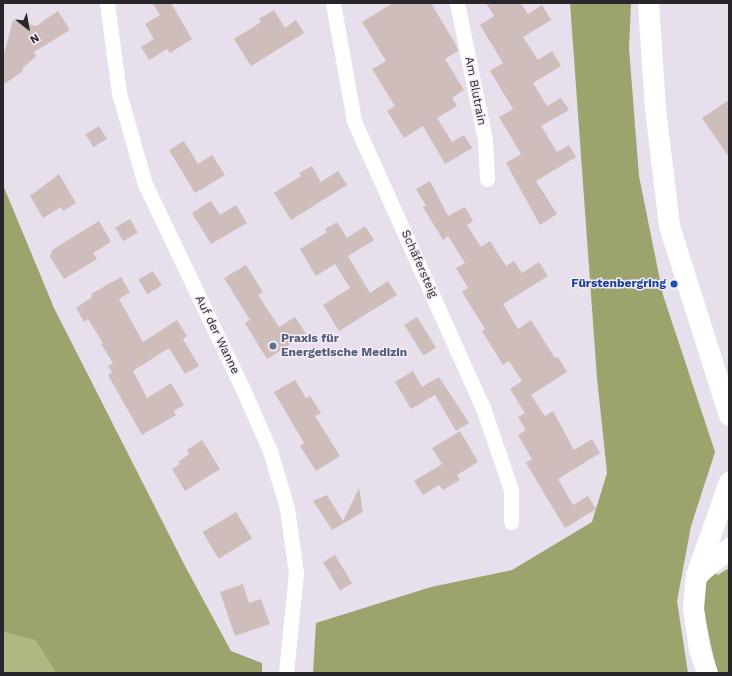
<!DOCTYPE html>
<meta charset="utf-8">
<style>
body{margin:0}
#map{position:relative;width:732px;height:676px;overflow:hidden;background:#e8dfec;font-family:"Work Sans",sans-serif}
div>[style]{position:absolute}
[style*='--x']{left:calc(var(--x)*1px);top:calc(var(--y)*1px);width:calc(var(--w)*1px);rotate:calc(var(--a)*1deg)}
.green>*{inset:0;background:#b0b783}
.forest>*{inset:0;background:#9da36c}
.building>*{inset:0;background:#cebdba;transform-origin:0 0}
.street>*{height:15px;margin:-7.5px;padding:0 7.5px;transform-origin:7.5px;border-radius:7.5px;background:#fff}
.secondary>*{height:21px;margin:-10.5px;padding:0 10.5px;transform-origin:10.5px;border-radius:10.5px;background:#fff}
.dots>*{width:11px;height:11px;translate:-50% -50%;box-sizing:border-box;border:2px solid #f6ecf9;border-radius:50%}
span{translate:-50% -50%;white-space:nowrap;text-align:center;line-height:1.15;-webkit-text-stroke:3px #f6ecf9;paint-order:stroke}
.street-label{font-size:12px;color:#29262b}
.transit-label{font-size:12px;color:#164399;font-weight:700}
.right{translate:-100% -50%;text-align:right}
.service-label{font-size:12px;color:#4e5e75;font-weight:700}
.left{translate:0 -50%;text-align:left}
.frame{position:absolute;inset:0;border:4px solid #29262b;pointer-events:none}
.north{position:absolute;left:8px;top:8px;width:40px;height:40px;-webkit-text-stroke:3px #f6ecf9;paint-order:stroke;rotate:149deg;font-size:11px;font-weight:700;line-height:16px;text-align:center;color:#29262b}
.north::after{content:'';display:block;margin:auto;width:14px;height:18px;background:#29262b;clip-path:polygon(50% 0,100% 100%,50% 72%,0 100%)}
</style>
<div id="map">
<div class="green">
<div style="clip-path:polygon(3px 632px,35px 640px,56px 673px,3px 673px)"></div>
</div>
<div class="forest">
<div style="clip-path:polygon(570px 3px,631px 3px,629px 48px,639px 176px,663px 295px,715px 452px,691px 526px,677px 601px,688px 673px,313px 673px,316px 623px,431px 587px,512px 570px,592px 522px,607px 473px,597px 378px)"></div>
<div style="clip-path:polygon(3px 185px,54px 308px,185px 566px,231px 651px,262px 663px,262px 673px,56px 673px,35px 640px,3px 632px)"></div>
<div style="clip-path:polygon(729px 568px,729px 673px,717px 673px,702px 604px,705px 584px,714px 572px,718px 575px)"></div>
</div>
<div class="building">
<div style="clip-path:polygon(152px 3px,171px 3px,192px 39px,170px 53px,167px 49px,149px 60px,141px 47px,154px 39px,145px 24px,160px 15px)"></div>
<div style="clip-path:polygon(393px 3px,431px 3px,456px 45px,458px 51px,445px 59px,464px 90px,452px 98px,457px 106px,437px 118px,452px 142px,464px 135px,472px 148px,445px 164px,423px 126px,404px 138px,387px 111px,395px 106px,372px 69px,386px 61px,362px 22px)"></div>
<div style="clip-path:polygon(486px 3px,521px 3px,528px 14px,542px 5px,551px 20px,523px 37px,538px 60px,552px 51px,561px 66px,533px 83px,547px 106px,561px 98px,569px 110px,541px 126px,557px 152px,569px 145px,576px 157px,536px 181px,557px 214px,540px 225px,506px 163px,521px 154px,499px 117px,513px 109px,490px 71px,503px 63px,480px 25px,494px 16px)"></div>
<div style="clip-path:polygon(274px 10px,285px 28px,296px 20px,304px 33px,251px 66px,234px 39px,261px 22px,259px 19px)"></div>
<div style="clip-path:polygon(58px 11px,70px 30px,34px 52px,36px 56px,22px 69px,23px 71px,3px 85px,3px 58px,13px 20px,36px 26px)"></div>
<div style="clip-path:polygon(729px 100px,729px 157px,702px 118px)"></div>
<div style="left:99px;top:126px;width:15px;height:16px;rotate:58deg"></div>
<div style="clip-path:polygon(184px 141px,198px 164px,212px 155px,225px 175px,195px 193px,169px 150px)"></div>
<div style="clip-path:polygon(312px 166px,321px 182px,338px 171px,347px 185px,291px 220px,274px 193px,301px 176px,299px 173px)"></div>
<div style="clip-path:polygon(59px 174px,76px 203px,63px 211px,61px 207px,43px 218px,30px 196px)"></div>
<div style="clip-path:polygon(430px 181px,448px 216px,465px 207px,473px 221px,467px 225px,481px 247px,490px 241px,506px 266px,514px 261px,522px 273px,539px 262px,548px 276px,503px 304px,518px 329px,531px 320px,555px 358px,558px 357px,567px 372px,531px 395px,545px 416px,553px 411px,574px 450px,592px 439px,600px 453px,558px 479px,573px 505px,588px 496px,596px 509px,565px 528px,526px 463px,532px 459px,518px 435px,526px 430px,518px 417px,525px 413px,510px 389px,522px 381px,509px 361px,503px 365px,482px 331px,485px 329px,462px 292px,468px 288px,456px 268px,465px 263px,448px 236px,443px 240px,423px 207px,426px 206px,416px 189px)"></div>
<div style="clip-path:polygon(211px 201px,220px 215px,236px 205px,247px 223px,211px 244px,192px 213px)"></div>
<div style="left:130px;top:219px;width:16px;height:17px;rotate:60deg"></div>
<div style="clip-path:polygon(99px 221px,111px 242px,93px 253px,97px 259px,64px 279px,50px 257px,52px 250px)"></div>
<div style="clip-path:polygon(337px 222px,347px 238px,365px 226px,374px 240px,348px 256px,370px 293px,388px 281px,397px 295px,339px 331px,323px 305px,350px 288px,335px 264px,316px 276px,300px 249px,327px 232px,325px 229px)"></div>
<div style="clip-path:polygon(246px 265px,263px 292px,258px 295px,279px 327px,295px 317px,306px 334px,267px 359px,245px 323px,250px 320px,224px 278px)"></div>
<div style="left:153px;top:271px;width:17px;height:17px;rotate:59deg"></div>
<div style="clip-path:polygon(121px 277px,130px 292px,119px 299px,143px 342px,177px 320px,187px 336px,183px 339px,199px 366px,185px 374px,169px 348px,133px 371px,147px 398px,171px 383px,184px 405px,174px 411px,176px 415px,142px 435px,108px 375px,112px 372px,108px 366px,113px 363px,101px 344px,103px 343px,88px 319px,84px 322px,76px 308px,92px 297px,91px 294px)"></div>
<div style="left:417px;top:317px;width:36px;height:15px;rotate:58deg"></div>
<div style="clip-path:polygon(413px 371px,422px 387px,439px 377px,469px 423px,456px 431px,435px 395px,411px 409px,395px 382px)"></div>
<div style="clip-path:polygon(295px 380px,306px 398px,310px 396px,321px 413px,315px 416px,340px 456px,316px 471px,300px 446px,304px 443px,274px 392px)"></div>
<div style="clip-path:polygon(460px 431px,478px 462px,457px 475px,460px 480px,443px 490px,439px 485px,423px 495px,414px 481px,442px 464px,432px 448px)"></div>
<div style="clip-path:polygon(202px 440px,220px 469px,185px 491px,172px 469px,180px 464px,178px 462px,189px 454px,187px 450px)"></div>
<div style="clip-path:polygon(359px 488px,363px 512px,332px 530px,313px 501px,327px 495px,343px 521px)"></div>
<div style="left:236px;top:512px;width:31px;height:39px;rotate:59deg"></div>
<div style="left:335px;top:555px;width:33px;height:14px;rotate:59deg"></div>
<div style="clip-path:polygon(243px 584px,249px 603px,261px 599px,270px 624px,235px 636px,220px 592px)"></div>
</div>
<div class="street">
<div style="--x:107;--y:3;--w:91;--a:82.4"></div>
<div style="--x:119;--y:93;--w:95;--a:74.1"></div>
<div style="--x:145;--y:184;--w:233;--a:64.5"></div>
<div style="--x:245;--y:394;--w:62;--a:66.3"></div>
<div style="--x:270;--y:451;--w:59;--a:73.4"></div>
<div style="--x:287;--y:508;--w:66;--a:82.1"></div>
<div style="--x:296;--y:573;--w:100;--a:95.7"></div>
<div style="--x:333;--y:3;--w:120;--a:79.9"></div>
<div style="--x:354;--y:121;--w:315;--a:65.8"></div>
<div style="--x:483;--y:408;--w:87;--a:71.1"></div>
<div style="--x:511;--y:490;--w:32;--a:90"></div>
<div style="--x:457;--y:3;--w:140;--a:78.4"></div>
<div style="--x:485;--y:140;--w:39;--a:87"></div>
</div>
<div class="secondary">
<div style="--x:648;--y:3;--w:105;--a:86.2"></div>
<div style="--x:655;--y:108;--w:119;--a:83.2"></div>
<div style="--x:669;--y:226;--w:198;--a:72.4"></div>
<div style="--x:696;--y:575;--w:43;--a:-39.3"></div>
<div style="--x:707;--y:673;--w:25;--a:-108"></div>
<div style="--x:699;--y:649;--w:41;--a:-98.3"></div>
<div style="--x:693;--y:608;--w:33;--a:-85"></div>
<div style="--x:696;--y:575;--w:99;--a:-70.5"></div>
</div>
<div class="dots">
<div style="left:674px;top:284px;background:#1a4fb4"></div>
<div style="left:273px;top:346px;background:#5c6f8a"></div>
</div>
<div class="street-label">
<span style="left:475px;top:91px;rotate:79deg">Am Blutrain</span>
<span style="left:419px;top:264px;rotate:66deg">Schäfersteig</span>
<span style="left:217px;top:335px;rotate:64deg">Auf der Wanne</span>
</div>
<div class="transit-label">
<span class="right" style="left:666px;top:284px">Fürstenbergring</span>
</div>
<div class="service-label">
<span class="left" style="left:281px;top:346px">Praxis für<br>Energetische Medizin</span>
</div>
<div class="frame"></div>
<div class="north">N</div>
</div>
